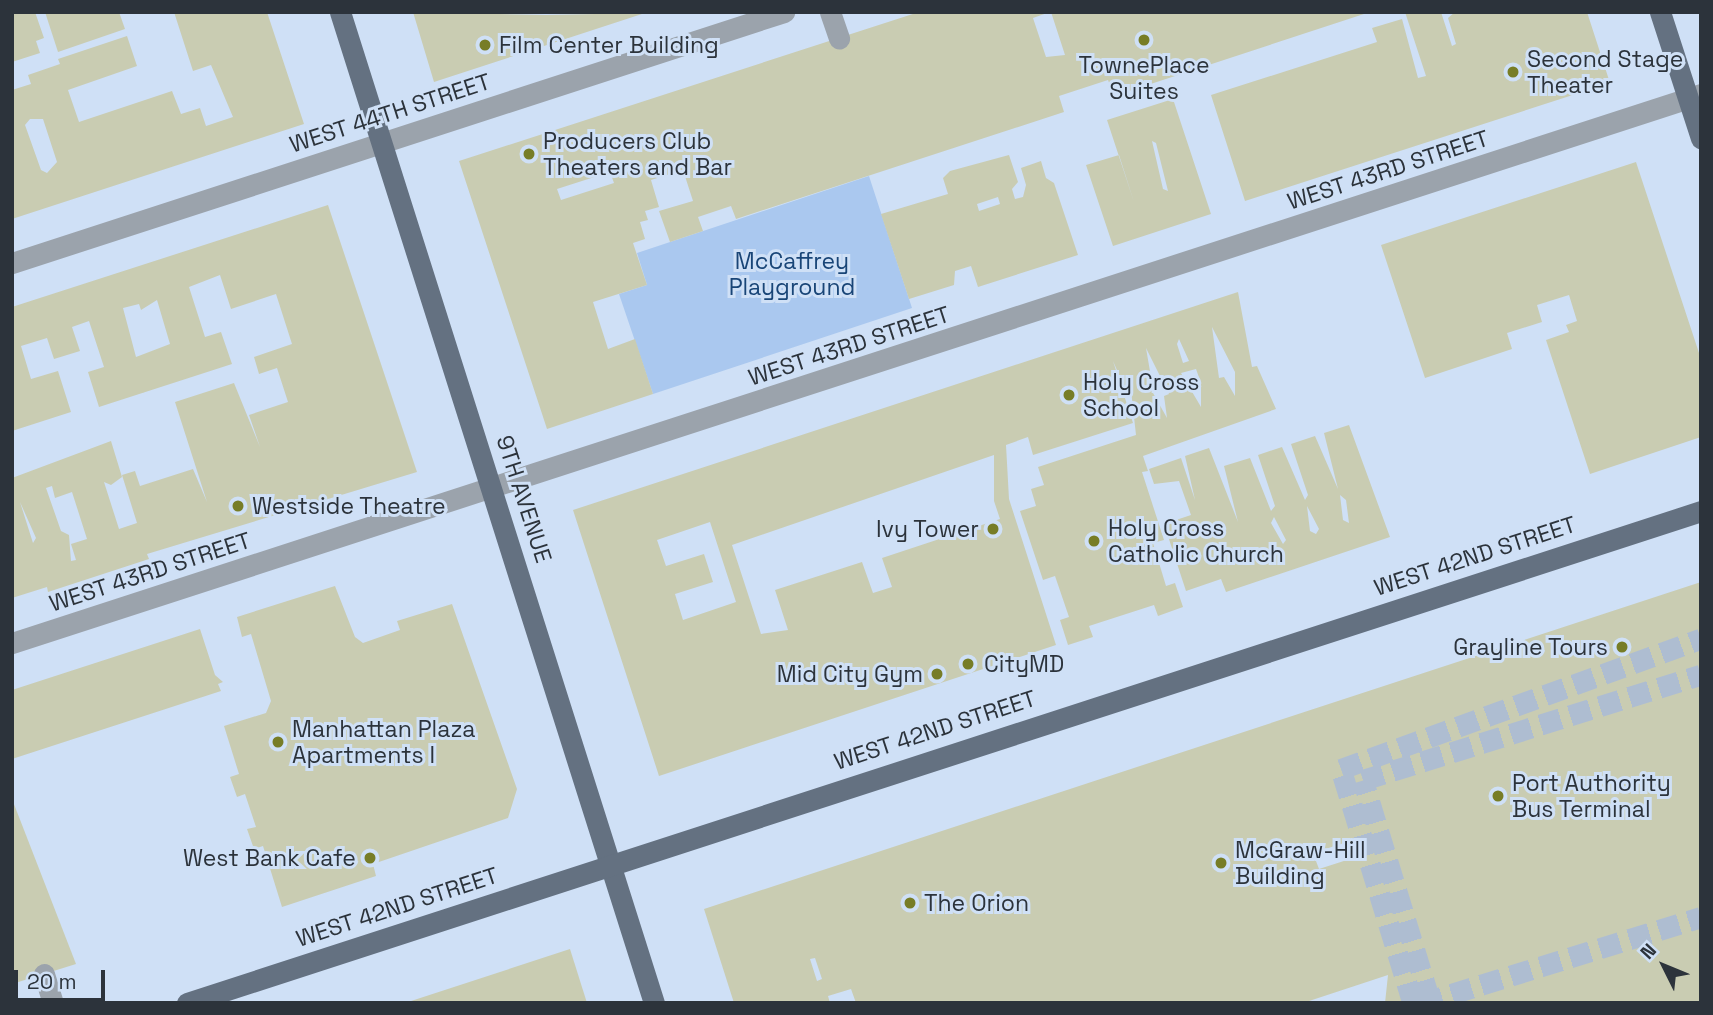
<!DOCTYPE html>
<style>
body{margin:0}
#map{position:relative;width:1713px;height:1015px;overflow:hidden;background:#cfe0f6;font-family:"Space Grotesk",sans-serif}
div>[style]{position:absolute}
[style*='--x']{left:calc(var(--x)*1px);top:calc(var(--y)*1px);width:calc(var(--w)*1px);rotate:calc(var(--a)*1deg)}
.green>*{inset:0;background:#aac8ef}
.building>*{inset:0;background:#c9ccb2}
.minor-tunnel>*{height:21px;margin-top:-10.5px;transform-origin:0;background:repeating-linear-gradient(90deg,#aebdd1 0 21px,transparent 0 31px)}
.minor>*{height:21px;margin:-10.5px;padding:0 10.5px;transform-origin:10.5px;border-radius:10.5px;background:#9ba3ac}
.major>*{height:21px;margin:-10.5px;padding:0 10.5px;transform-origin:10.5px;border-radius:10.5px;background:#647181}
.dots>*{width:19px;height:19px;translate:-50% -50%;box-sizing:border-box;border:4px solid #cfe0f6;border-radius:50%}
span{translate:-50% -50%;white-space:nowrap;text-align:center;line-height:1.15;-webkit-text-stroke:6px #cfe0f6;paint-order:stroke}
.poi-label{font-size:23px;color:#2c333b}
.left{translate:0 -50%;text-align:left}
.right{translate:-100% -50%;text-align:right}
.street-label{font-size:23px;color:#2c333b}
.park-label{font-size:23px;color:#194577}
.frame{position:absolute;inset:0;border:14px solid #2c333b;pointer-events:none}
.north{position:absolute;left:1629px;top:931px;width:70px;height:70px;-webkit-text-stroke:5px #cfe0f6;paint-order:stroke;rotate:313deg;font-size:19px;font-weight:700;line-height:28px;text-align:center;color:#2c333b}
.north::after{content:'';display:block;margin:auto;width:24px;height:32px;background:#2c333b;clip-path:polygon(50% 0,100% 100%,50% 72%,0 100%)}
.scale{position:absolute;left:14px;top:970px;width:91px;height:32px;box-sizing:border-box;border:4px solid #2c333b;border-top:0;padding-left:9px;font-size:21px;line-height:24px;white-space:nowrap;color:#2c333b;-webkit-text-stroke:5px #cfe0f6;paint-order:stroke}
</style>
<div id="map">
<div class="green">
<div style="clip-path:polygon(869px 176px,912px 308px,653px 394px,619px 294px,647px 285px,637px 253px)"></div>
</div>
<div class="building">
<div style="clip-path:polygon(12px 12px,35px 12px,44px 38px,36px 41px,40px 53px,12px 62px)"></div>
<div style="clip-path:polygon(45px 12px,119px 12px,125px 29px,58px 52px)"></div>
<div style="clip-path:polygon(evenodd,174px 12px,267px 12px,304px 124px,12px 219px,12px 90px,31px 84px,28px 75px,60px 64px,58px 59px,127px 36px,137px 66px,68px 90px,79px 122px,172px 91px,181px 114px,200px 108px,206px 126px,233px 117px,211px 65px,193px 71px,174px 12px,30px 119px,43px 119px,57px 162px,47px 173px,41px 170px,25px 125px,30px 119px)"></div>
<div style="clip-path:polygon(413px 12px,546px 15px,645px 13px,434px 82px)"></div>
<div style="clip-path:polygon(evenodd,919px 12px,1050px 12px,1033px 18px,1046px 57px,1065px 55px,1051px 12px,1367px 13px,1114px 96px,1108px 80px,1059px 96px,1064px 112px,736px 219px,731px 206px,698px 217px,703px 231px,670px 242px,659px 211px,693px 201px,683px 170px,651px 180px,659px 207px,645px 211px,648px 220px,640px 222px,645px 239px,633px 243px,647px 285px,593px 302px,608px 349px,635px 339px,653px 394px,547px 429px,459px 161px,919px 12px,610px 172px,614px 183px,561px 200px,557px 189px,610px 172px)"></div>
<div style="clip-path:polygon(1405px 12px,1441px 12px,1452px 46px,1456px 44px,1448px 18px,1455px 12px,1587px 12px,1610px 83px,1245px 201px,1211px 95px,1377px 42px,1372px 28px,1402px 19px,1418px 78px,1426px 76px)"></div>
<div style="clip-path:polygon(evenodd,1173px 99px,1211px 214px,1113px 246px,1086px 165px,1119px 155px,1134px 202px,1107px 120px,1173px 99px,1152px 141px,1156px 143px,1168px 191px,1163px 189px,1152px 141px)"></div>
<div style="clip-path:polygon(evenodd,1009px 155px,1018px 182px,1012px 189px,1015px 199px,1023px 197px,1026px 185px,1021px 168px,1041px 161px,1046px 178px,1054px 183px,1078px 255px,978px 287px,971px 266px,955px 271px,954px 285px,909px 299px,881px 214px,948px 194px,943px 178px,950px 171px,1009px 155px,998px 197px,1000px 204px,979px 211px,977px 204px,998px 197px)"></div>
<div style="clip-path:polygon(1636px 162px,1701px 359px,1701px 437px,1590px 474px,1546px 340px,1569px 332px,1566px 325px,1577px 321px,1569px 295px,1537px 305px,1542px 322px,1507px 333px,1512px 349px,1425px 378px,1381px 245px)"></div>
<div style="clip-path:polygon(evenodd,328px 205px,417px 472px,147px 554px,149px 559px,48px 592px,47px 587px,12px 598px,12px 478px,111px 441px,122px 477px,111px 485px,104px 482px,119px 529px,137px 523px,122px 475px,135px 471px,140px 486px,193px 469px,207px 502px,175px 402px,234px 383px,260px 447px,249px 415px,288px 402px,277px 368px,259px 374px,254px 357px,292px 344px,276px 294px,231px 309px,220px 275px,189px 287px,205px 337px,221px 332px,232px 364px,99px 407px,88px 372px,104px 367px,89px 321px,72px 327px,80px 351px,54px 359px,47px 338px,21px 346px,31px 379px,58px 371px,71px 412px,12px 431px,12px 307px,328px 205px,157px 300px,170px 344px,136px 357px,123px 308px,139px 304px,141px 310px,157px 300px,328px 205px,52px 486px,55px 498px,72px 492px,87px 539px,71px 544px,76px 560px,71px 561px,69px 535px,61px 531px,46px 488px,52px 486px,328px 205px,20px 502px,36px 538px,33px 543px,20px 502px)"></div>
<div style="clip-path:polygon(evenodd,1238px 292px,1252px 367px,1257px 366px,1276px 409px,1143px 456px,1148px 471px,1142px 472px,1164px 540px,1153px 543px,1166px 586px,1175px 583px,1183px 607px,1158px 616px,1154px 605px,1089px 626px,1093px 637px,1068px 645px,1060px 620px,1069px 617px,1055px 576px,1043px 580px,1020px 511px,1036px 506px,1031px 489px,1044px 485px,1038px 467px,1136px 435px,1131px 390px,1126px 391px,1113px 361px,1133px 423px,1033px 455px,1028px 437px,1006px 445px,1009px 499px,1056px 645px,659px 776px,573px 510px,1238px 292px,1212px 327px,1235px 372px,1235px 396px,1224px 377px,1219px 378px,1212px 327px,1238px 292px,1179px 339px,1189px 361px,1183px 363px,1177px 344px,1179px 339px,1238px 292px,1146px 348px,1169px 394px,1164px 396px,1167px 418px,1148px 384px,1152px 383px,1146px 348px,1238px 292px,1196px 369px,1201px 383px,1201px 407px,1181px 373px,1196px 369px,1238px 292px,994px 455px,994px 501px,1000px 519px,882px 558px,892px 587px,873px 593px,862px 562px,775px 590px,788px 630px,761px 634px,732px 545px,994px 455px,1238px 292px,710px 522px,736px 602px,683px 620px,675px 594px,713px 582px,704px 554px,666px 566px,657px 540px,710px 522px)"></div>
<div style="clip-path:polygon(evenodd,1349px 425px,1390px 537px,1226px 592px,1221px 579px,1186px 591px,1164px 524px,1191px 515px,1179px 481px,1154px 484px,1149px 469px,1181px 458px,1195px 500px,1185px 456px,1209px 448px,1238px 522px,1224px 466px,1250px 458px,1271px 511px,1275px 506px,1258px 455px,1282px 447px,1305px 500px,1308px 495px,1291px 444px,1315px 436px,1338px 489px,1324px 433px,1349px 425px,1340px 495px,1346px 500px,1349px 523px,1343px 520px,1340px 495px,1349px 425px,1307px 506px,1319px 529px,1316px 534px,1310px 531px,1307px 506px,1349px 425px,1274px 517px,1286px 540px,1283px 544px,1271px 523px,1274px 517px)"></div>
<div style="clip-path:polygon(evenodd,1701px 582px,1701px 1003px,1385px 1003px,1388px 975px,1303px 1003px,856px 1003px,851px 989px,828px 996px,830px 1003px,734px 1003px,704px 909px,1701px 582px,1344px 843px,1350px 859px,1319px 869px,1313px 853px,1344px 843px,1701px 582px,815px 958px,822px 979px,817px 981px,810px 959px,815px 958px)"></div>
<div style="clip-path:polygon(335px 586px,355px 637px,363px 643px,400px 630px,397px 621px,452px 604px,517px 789px,508px 818px,373px 864px,376px 876px,282px 907px,263px 846px,254px 849px,247px 829px,256px 827px,245px 794px,237px 797px,230px 777px,239px 774px,224px 726px,266px 713px,271px 701px,251px 634px,242px 637px,237px 617px)"></div>
<div style="clip-path:polygon(200px 629px,215px 675px,223px 682px,218px 684px,221px 691px,12px 759px,12px 690px)"></div>
<div style="clip-path:polygon(12px 799px,76px 964px,12px 984px)"></div>
<div style="clip-path:polygon(570px 949px,587px 1003px,408px 1003px,408px 1002px)"></div>
</div>
<div class="minor-tunnel">
<div style="--x:1430;--y:1000;--w:230;--a:-106.9"></div>
<div style="--x:1363;--y:780;--w:354;--a:-17.3"></div>
<div style="--x:1413;--y:1003;--w:245;--a:-107.1"></div>
<div style="--x:1341;--y:769;--w:383;--a:-19.9"></div>
<div style="--x:1422;--y:1003;--w:292;--a:-17.1"></div>
</div>
<div class="minor">
<div style="--x:830;--y:12;--w:28;--a:71"></div>
<div style="--x:12;--y:263;--w:812;--a:-18.01"></div>
<div style="--x:12;--y:643;--w:1776;--a:-18.01"></div>
<div style="--x:44;--y:974;--w:30;--a:73"></div>
</div>
<div class="major">
<div style="--x:340;--y:12;--w:1040;--a:72.42"></div>
<div style="--x:1660;--y:12;--w:133;--a:72"></div>
<div style="--x:187;--y:1003;--w:1592;--a:-18"></div>
</div>
<div class="dots">
<div style="left:1144px;top:40px;background:#777d27"></div>
<div style="left:485px;top:45px;background:#777d27"></div>
<div style="left:1513px;top:72px;background:#777d27"></div>
<div style="left:529px;top:154px;background:#777d27"></div>
<div style="left:1069px;top:395px;background:#777d27"></div>
<div style="left:238px;top:506px;background:#777d27"></div>
<div style="left:993px;top:529px;background:#777d27"></div>
<div style="left:1094px;top:541px;background:#777d27"></div>
<div style="left:1622px;top:647px;background:#777d27"></div>
<div style="left:968px;top:664px;background:#777d27"></div>
<div style="left:937px;top:674px;background:#777d27"></div>
<div style="left:278px;top:742px;background:#777d27"></div>
<div style="left:1498px;top:796px;background:#777d27"></div>
<div style="left:370px;top:858px;background:#777d27"></div>
<div style="left:1221px;top:863px;background:#777d27"></div>
<div style="left:910px;top:903px;background:#777d27"></div>
</div>
<div class="poi-label">
<span class="left" style="left:499px;top:45px">Film Center Building</span>
<span class="left" style="left:1527px;top:72px">Second Stage<br>Theater</span>
<span style="left:1144px;top:78px">TownePlace<br>Suites</span>
<span class="left" style="left:543px;top:154px">Producers Club<br>Theaters and Bar</span>
<span class="left" style="left:1083px;top:395px">Holy Cross<br>School</span>
<span class="left" style="left:252px;top:506px">Westside Theatre</span>
<span class="left" style="left:1108px;top:541px">Holy Cross<br>Catholic Church</span>
<span class="right" style="left:979px;top:529px">Ivy Tower</span>
<span class="right" style="left:1608px;top:647px">Grayline Tours</span>
<span class="left" style="left:984px;top:664px">CityMD</span>
<span class="right" style="left:923px;top:674px">Mid City Gym</span>
<span class="left" style="left:292px;top:742px">Manhattan Plaza<br>Apartments I</span>
<span class="left" style="left:1512px;top:796px">Port Authority<br>Bus Terminal</span>
<span class="left" style="left:1235px;top:863px">McGraw-Hill<br>Building</span>
<span class="right" style="left:356px;top:858px">West Bank Cafe</span>
<span class="left" style="left:924px;top:903px">The Orion</span>
</div>
<div class="street-label">
<span style="left:390px;top:113px;rotate:-18deg">WEST 44TH STREET</span>
<span style="left:1388px;top:170px;rotate:-18deg">WEST 43RD STREET</span>
<span style="left:849px;top:346px;rotate:-18deg">WEST 43RD STREET</span>
<span style="left:524px;top:499px;rotate:72deg">9TH AVENUE</span>
<span style="left:1475px;top:556px;rotate:-18deg">WEST 42ND STREET</span>
<span style="left:150px;top:572px;rotate:-18deg">WEST 43RD STREET</span>
<span style="left:935px;top:730px;rotate:-18deg">WEST 42ND STREET</span>
<span style="left:397px;top:907px;rotate:-18deg">WEST 42ND STREET</span>
</div>
<div class="park-label">
<span style="left:792px;top:274px">McCaffrey<br>Playground</span>
</div>
<div class="frame"></div>
<div class="north">N</div>
<div class="scale">20 m</div>
</div>
